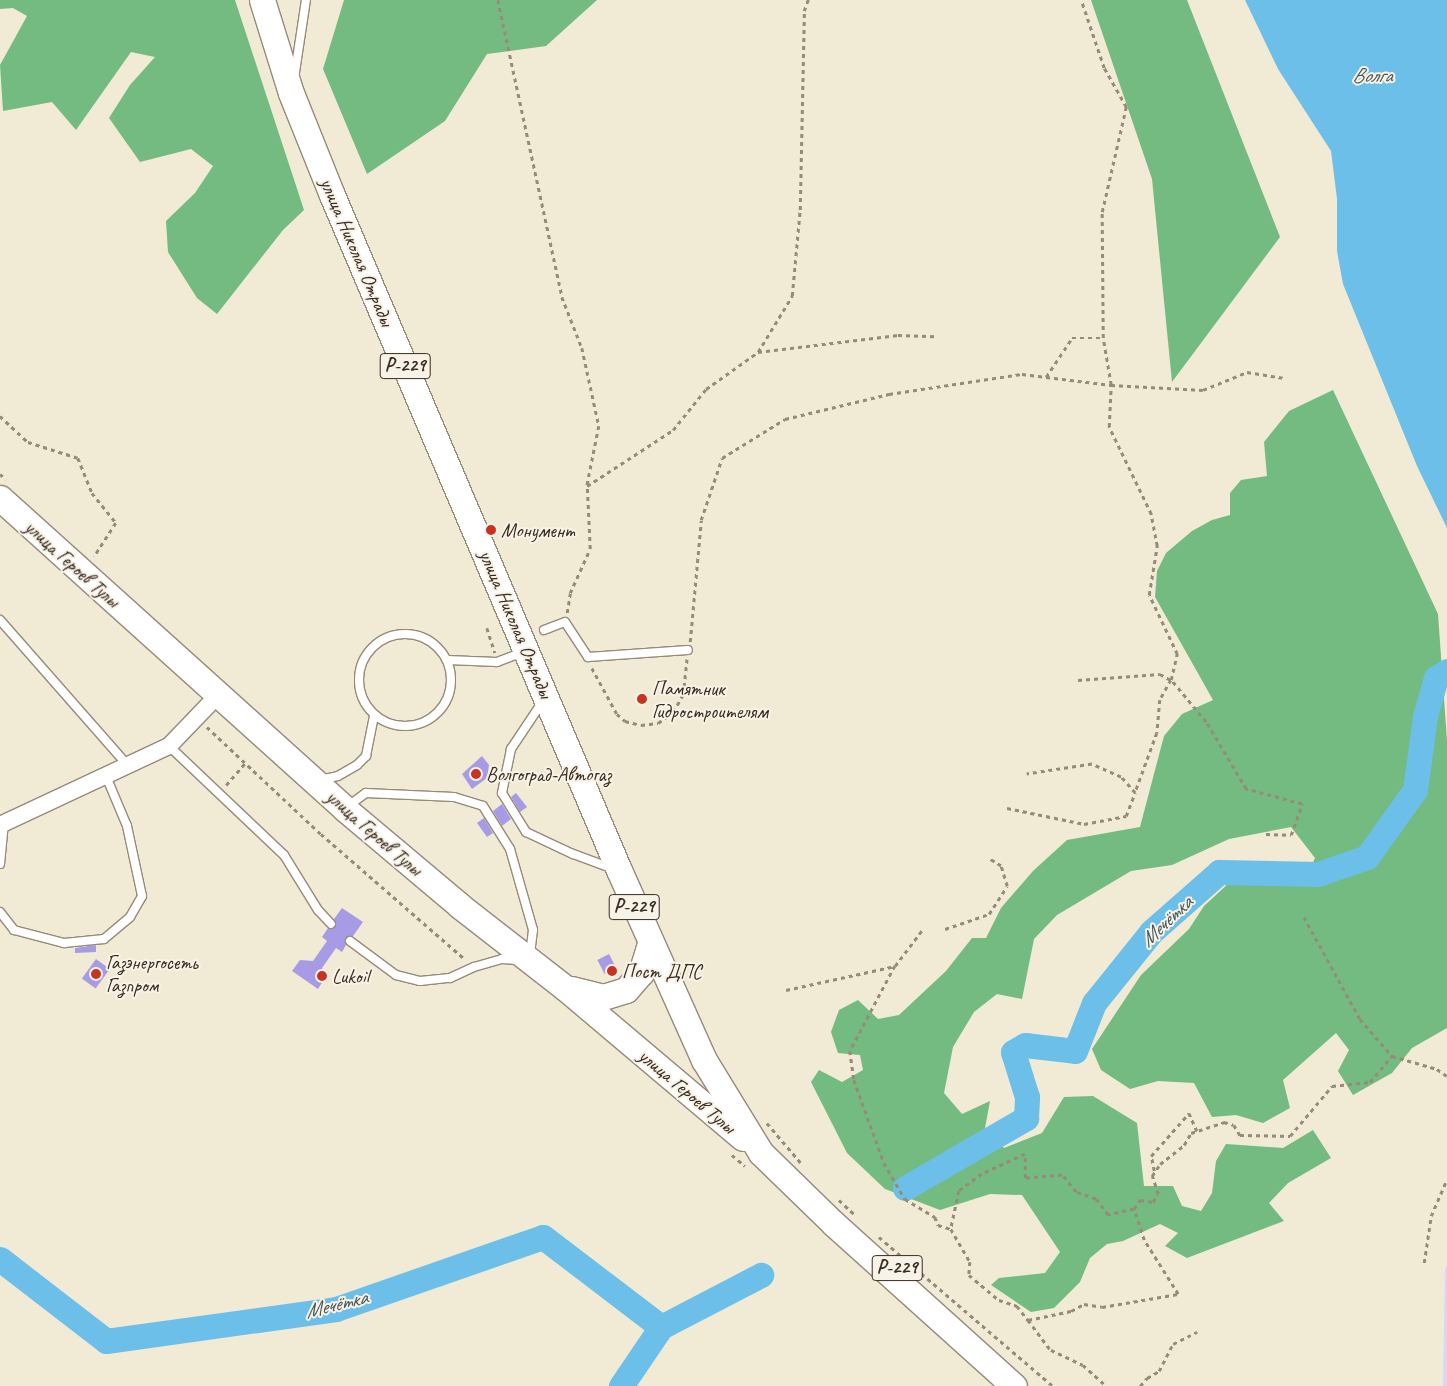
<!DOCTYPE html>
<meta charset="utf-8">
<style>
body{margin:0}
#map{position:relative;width:1447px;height:1386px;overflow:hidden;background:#f1ead4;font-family:Caveat,sans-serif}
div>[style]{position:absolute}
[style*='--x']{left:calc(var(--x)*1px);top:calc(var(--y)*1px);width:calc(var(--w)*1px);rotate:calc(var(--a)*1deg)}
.built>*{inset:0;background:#d4d8f9}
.forest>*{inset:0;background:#73bb80}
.water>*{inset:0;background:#6cbfe8}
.river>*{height:25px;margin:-12.5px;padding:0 12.5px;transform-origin:12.5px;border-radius:12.5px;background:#6cbfe8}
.building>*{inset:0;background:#a89be6;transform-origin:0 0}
.path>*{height:2.5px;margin-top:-1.25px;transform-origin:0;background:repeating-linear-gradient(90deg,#968a79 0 4px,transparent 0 8px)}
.roads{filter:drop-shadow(1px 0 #968a79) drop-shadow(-1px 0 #968a79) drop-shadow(0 1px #968a79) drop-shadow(0 -1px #968a79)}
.lane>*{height:8px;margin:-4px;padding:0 4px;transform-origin:4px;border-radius:4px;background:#fff}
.lane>.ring{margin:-4px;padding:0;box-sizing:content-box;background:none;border:8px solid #fff;border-radius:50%}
.street>*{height:16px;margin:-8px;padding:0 8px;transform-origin:8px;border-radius:8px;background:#fff}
.primary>*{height:25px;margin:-12.5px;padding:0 12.5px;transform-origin:12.5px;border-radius:12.5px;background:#fff}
.dots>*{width:14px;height:14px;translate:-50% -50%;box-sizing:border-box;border:2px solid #f7f3e8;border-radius:50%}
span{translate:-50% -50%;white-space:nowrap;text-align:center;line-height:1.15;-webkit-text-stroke:4px #f7f3e8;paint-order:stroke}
.shield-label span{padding:1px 4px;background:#f7f3e8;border:1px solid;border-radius:4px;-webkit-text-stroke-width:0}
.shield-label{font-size:19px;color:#3b2a1e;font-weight:700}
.street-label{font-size:20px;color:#3b2a1e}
.poi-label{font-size:20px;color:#3b2a1e}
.left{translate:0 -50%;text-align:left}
.water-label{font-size:21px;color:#4a575b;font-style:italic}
</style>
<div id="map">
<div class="built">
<div style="clip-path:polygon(1447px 1266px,1447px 1386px,1443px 1386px,1445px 1269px)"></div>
</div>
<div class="forest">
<div style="clip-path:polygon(0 0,235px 0,304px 210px,283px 230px,217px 314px,197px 298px,168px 252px,166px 221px,195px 193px,213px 166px,191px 149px,140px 162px,109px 118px,130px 85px,155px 57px,131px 52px,76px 130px,52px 102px,3px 111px,0 65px,27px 16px,13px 8px,0 9px)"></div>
<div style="clip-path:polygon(344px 0,597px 0,546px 46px,487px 54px,445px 121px,367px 174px,323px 69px)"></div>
<div style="clip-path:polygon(1091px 0,1187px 0,1280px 237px,1172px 382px,1152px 179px)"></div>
<div style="clip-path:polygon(1333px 390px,1438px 614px,1447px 741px,1447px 1028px,1412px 1048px,1392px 1073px,1353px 1095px,1338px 1071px,1349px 1050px,1336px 1033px,1283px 1080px,1290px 1108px,1263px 1123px,1236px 1115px,1212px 1117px,1194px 1083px,1158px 1081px,1130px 1089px,1101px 1070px,1092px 1049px,1141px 975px,1189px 929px,1204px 906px,1230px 882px,1266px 879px,1304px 884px,1315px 858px,1291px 827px,1229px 839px,1172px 865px,1131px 871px,1057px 915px,1034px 939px,1022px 999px,997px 994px,974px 1012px,953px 1047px,944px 1093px,962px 1114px,990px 1101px,985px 1128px,1004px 1148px,1042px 1133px,1064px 1097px,1093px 1096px,1137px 1123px,1144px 1186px,1173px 1186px,1182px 1206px,1201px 1211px,1212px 1193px,1216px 1161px,1226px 1144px,1283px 1148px,1313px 1130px,1331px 1158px,1288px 1183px,1269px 1203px,1284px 1221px,1187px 1258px,1165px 1246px,1178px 1233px,1160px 1224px,1123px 1241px,1107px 1244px,1090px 1258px,1080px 1282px,1054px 1308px,1031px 1312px,991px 1285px,999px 1278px,1045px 1273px,1060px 1252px,1022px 1195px,990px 1194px,940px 1210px,885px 1189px,847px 1153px,811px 1082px,819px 1070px,842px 1082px,863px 1070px,860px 1055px,838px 1053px,831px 1032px,839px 1010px,858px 1000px,878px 1019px,899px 1015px,946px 971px,972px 938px,986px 938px,1001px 908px,1033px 871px,1067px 840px,1140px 827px,1164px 736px,1182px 714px,1213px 700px,1155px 597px,1157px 571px,1166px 553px,1192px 531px,1212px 520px,1230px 515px,1230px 493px,1241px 480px,1267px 476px,1264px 442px,1289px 411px)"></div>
</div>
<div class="water">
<div style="clip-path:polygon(1245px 0,1447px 0,1447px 528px,1417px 466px,1343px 284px,1337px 251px,1337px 199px,1331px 151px,1278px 69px)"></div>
</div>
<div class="river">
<div style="--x:905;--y:1188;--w:140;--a:-30"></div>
<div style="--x:1026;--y:1118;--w:21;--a:-87"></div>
<div style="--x:1027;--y:1097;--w:47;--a:-107.3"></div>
<div style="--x:1013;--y:1052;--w:14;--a:-30"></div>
<div style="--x:1025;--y:1045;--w:50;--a:6.8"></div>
<div style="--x:1075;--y:1051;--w:52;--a:-68.4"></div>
<div style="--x:1094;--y:1003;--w:91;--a:-51.2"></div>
<div style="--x:1151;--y:932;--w:91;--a:-41.4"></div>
<div style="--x:1219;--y:872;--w:99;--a:1.2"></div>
<div style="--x:1318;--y:874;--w:52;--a:-19.1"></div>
<div style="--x:1367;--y:857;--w:82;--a:-54.4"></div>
<div style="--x:1415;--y:790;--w:75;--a:-82.3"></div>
<div style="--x:1425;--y:716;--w:40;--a:-74"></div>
<div style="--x:1436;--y:678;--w:13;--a:-32"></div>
<div style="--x:0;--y:1259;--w:134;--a:37.7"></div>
<div style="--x:106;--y:1341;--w:232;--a:-7.9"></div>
<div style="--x:336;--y:1309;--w:219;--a:-19.2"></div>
<div style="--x:543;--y:1237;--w:148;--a:37.3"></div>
<div style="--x:621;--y:1386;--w:71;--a:-55.9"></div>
<div style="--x:661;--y:1327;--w:113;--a:-27.5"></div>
</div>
<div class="building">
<div style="clip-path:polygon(482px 756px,489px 765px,487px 778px,472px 789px,462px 774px)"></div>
<div style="clip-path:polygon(516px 793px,527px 807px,520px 812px,511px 797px)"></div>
<div style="clip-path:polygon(502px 804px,511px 819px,502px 826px,493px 811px)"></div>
<div style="clip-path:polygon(484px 818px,493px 833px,487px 837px,477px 823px)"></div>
<div style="clip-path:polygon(342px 908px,363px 922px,353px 936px,345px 938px,346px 945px,342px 952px,336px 948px,322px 968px,326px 976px,318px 989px,292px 971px,300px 960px,313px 961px,327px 941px,322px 937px,328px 928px,335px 928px,334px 919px)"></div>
<div style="clip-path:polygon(96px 945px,96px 952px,75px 953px,75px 948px)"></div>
<div style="left:609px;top:954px;width:16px;height:13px;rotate:63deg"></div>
<div style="left:96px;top:959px;width:17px;height:24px;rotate:36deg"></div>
</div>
<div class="path">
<div style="--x:498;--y:0;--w:304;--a:77.8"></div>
<div style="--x:562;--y:297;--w:55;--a:68.6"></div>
<div style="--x:582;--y:348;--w:80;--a:77.7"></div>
<div style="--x:599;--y:426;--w:61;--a:101.3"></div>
<div style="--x:758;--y:352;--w:66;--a:-58.7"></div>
<div style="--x:792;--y:296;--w:86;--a:-84.7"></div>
<div style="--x:800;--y:210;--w:199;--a:-88.8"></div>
<div style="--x:804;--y:11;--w:12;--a:-70"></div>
<div style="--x:1046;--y:377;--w:47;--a:-56.3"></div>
<div style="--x:1072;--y:338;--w:31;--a:0"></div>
<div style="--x:0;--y:416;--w:38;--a:43"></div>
<div style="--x:28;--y:442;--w:52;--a:17.7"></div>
<div style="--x:78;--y:458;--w:38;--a:68"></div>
<div style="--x:92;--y:493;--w:38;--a:51"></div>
<div style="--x:116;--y:523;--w:40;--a:122.9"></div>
<div style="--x:0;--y:474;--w:8;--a:40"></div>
<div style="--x:567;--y:613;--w:20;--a:-81"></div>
<div style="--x:570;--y:593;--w:48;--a:-65.6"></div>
<div style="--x:590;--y:549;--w:63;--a:-92.7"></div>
<div style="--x:587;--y:486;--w:103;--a:-33.1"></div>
<div style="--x:673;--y:430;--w:53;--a:-51.2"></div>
<div style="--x:706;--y:389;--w:64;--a:-35.4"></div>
<div style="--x:758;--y:352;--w:141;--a:-6.9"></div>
<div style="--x:898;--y:335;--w:37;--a:2"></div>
<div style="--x:487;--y:628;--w:26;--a:72"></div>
<div style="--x:690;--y:642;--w:122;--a:-84.8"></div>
<div style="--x:701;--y:520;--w:65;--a:-71.3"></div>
<div style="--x:722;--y:458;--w:74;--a:-31.8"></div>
<div style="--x:785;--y:419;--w:107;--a:-13.5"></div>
<div style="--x:889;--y:394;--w:134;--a:-8.6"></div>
<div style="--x:1022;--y:374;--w:90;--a:7"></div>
<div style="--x:1111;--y:385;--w:48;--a:-99.7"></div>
<div style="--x:1103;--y:338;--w:126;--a:-90.5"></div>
<div style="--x:1102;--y:212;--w:108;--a:-77.1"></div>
<div style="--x:1126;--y:107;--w:45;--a:-119.4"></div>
<div style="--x:1104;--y:68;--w:72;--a:-108.7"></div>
<div style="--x:592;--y:668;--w:52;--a:61.5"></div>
<div style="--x:617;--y:714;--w:11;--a:41"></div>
<div style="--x:625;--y:721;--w:16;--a:14"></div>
<div style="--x:641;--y:725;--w:17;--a:-7"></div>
<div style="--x:658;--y:723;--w:19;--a:-36"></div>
<div style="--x:673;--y:712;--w:20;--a:-60"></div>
<div style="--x:683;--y:695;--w:36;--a:-84"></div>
<div style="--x:1078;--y:680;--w:82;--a:-4.2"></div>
<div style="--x:1160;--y:674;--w:13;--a:29"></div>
<div style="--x:1171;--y:680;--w:23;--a:119"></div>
<div style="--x:1160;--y:700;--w:33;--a:95"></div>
<div style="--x:1157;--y:733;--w:64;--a:110.1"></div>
<div style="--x:207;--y:727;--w:156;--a:43.2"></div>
<div style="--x:321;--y:834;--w:191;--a:41"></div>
<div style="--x:226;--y:785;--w:29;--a:-49"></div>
<div style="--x:1007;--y:808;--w:79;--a:11.7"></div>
<div style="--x:1084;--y:824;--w:43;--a:-10.8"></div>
<div style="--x:1126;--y:816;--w:25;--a:-69"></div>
<div style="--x:1135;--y:793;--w:21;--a:-131"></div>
<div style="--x:1121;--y:777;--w:32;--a:-156"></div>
<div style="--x:1092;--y:764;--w:66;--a:171.3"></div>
<div style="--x:1266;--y:834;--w:25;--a:2"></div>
<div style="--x:1291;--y:835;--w:33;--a:-70"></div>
<div style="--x:1302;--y:804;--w:58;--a:-165"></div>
<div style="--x:1246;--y:789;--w:78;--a:-120.8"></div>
<div style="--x:1206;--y:722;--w:55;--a:-129.8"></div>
<div style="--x:1171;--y:680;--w:27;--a:-77"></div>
<div style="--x:1177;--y:654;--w:65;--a:-115.4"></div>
<div style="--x:1149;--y:595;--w:50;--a:-80.7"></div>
<div style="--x:1157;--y:546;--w:33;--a:-101"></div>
<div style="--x:1151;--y:514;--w:97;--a:-115.8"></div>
<div style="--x:1109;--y:427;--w:42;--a:-87.3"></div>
<div style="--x:1111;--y:385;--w:92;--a:3.1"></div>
<div style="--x:1203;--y:390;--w:48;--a:-22.2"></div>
<div style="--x:1247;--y:372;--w:38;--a:9"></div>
<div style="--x:1304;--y:917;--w:116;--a:61.2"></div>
<div style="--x:1360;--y:1019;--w:49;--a:49.1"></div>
<div style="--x:1392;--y:1056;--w:47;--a:16.1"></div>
<div style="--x:1437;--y:1069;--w:12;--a:35"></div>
<div style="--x:945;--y:929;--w:46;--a:-18.8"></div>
<div style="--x:989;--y:914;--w:33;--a:-57"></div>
<div style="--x:1007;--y:886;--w:21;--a:-107"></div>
<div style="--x:1001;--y:866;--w:13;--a:-148"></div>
<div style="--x:895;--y:966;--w:96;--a:117.9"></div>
<div style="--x:850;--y:1051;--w:29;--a:82"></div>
<div style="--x:854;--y:1080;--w:88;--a:70.1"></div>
<div style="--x:884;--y:1163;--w:42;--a:59.7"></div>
<div style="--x:905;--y:1199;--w:35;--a:31"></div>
<div style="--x:935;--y:1217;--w:9;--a:69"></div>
<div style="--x:938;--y:1225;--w:14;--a:17"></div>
<div style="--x:786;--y:990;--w:112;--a:-12.4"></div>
<div style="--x:895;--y:966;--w:46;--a:-52.9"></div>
<div style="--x:767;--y:1123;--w:52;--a:49.6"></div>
<div style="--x:732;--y:1155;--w:17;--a:40"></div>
<div style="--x:1154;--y:1171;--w:15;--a:-101"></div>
<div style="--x:1151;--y:1156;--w:57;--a:-48.5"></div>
<div style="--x:1189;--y:1113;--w:20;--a:66"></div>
<div style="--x:839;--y:1200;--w:22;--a:43"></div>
<div style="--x:1134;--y:1209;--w:11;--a:-56"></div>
<div style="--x:1140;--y:1200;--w:13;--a:9"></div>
<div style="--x:1153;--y:1202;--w:9;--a:-58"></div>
<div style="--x:1158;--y:1194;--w:19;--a:-108"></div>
<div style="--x:1152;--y:1176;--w:14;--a:-56"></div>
<div style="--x:1160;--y:1164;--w:31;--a:-38"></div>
<div style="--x:1184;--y:1145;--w:14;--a:-60"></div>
<div style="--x:1191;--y:1133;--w:35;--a:-18"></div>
<div style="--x:1224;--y:1122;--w:10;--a:17"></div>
<div style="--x:1234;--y:1125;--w:12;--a:59"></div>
<div style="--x:1240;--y:1135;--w:50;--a:1.1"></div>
<div style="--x:1290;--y:1136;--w:65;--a:-50"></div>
<div style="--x:1332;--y:1086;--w:38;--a:-6"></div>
<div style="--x:1370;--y:1082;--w:34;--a:-50"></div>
<div style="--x:879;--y:1237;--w:229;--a:40.6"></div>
<div style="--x:1424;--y:1263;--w:48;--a:-81.5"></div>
<div style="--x:1431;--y:1216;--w:40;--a:-66.6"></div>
<div style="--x:1028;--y:1320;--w:44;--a:-11.8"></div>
<div style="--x:1071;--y:1311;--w:15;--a:-28"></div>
<div style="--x:1084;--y:1304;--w:18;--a:9"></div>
<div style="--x:1102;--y:1307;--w:77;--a:-9.7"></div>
<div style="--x:1178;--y:1294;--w:64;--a:-122.2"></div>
<div style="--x:1144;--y:1240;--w:33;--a:-108"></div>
<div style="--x:1134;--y:1209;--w:27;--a:167"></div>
<div style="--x:1108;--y:1215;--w:20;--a:-127"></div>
<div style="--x:1096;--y:1199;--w:21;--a:-161"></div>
<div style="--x:1076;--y:1192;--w:22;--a:-129"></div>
<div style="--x:1062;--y:1175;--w:37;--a:175"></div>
<div style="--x:1025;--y:1178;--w:24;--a:-90"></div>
<div style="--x:1025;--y:1154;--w:47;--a:155.1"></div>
<div style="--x:982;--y:1174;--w:29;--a:144"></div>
<div style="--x:959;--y:1191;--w:39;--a:102"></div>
<div style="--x:951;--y:1229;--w:38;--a:60"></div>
<div style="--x:970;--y:1262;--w:13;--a:94"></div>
<div style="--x:969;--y:1275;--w:39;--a:40"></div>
<div style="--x:999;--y:1300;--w:19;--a:18"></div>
<div style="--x:1017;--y:1306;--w:18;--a:52"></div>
<div style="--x:1028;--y:1320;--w:38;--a:53"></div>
<div style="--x:1051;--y:1350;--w:35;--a:25"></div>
<div style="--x:1083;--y:1365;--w:31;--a:42"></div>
<div style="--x:1140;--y:1386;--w:11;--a:-49"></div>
<div style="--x:1147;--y:1378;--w:14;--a:-30"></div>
<div style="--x:1159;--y:1371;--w:30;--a:-63"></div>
<div style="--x:1173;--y:1344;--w:27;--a:-27"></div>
</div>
<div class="roads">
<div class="lane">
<div style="--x:294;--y:79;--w:80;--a:-81.4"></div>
<div style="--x:0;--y:620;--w:196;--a:48.7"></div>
<div style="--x:544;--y:630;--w:22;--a:-21"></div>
<div style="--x:565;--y:622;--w:42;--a:56.7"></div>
<div style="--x:588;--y:657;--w:100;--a:-4"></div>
<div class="ring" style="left:359px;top:634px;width:84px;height:84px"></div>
<div style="--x:447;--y:660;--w:50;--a:2.3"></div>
<div style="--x:497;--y:662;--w:28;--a:-21"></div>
<div style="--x:543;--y:701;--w:58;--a:123.7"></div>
<div style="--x:511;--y:749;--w:45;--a:101.6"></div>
<div style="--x:502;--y:793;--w:46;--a:58.4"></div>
<div style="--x:526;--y:832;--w:52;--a:25.1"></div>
<div style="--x:573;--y:854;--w:40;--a:20.2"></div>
<div style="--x:169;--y:746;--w:158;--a:43.5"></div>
<div style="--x:284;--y:855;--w:65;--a:58.3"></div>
<div style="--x:318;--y:910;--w:19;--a:47"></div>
<div style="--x:319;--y:780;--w:19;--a:-12"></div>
<div style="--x:338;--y:776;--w:22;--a:-30"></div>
<div style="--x:357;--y:765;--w:13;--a:-45"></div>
<div style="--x:366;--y:756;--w:41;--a:-78.7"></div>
<div style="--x:348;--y:806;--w:22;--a:-36"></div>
<div style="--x:366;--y:793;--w:88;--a:2.6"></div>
<div style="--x:454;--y:797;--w:30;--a:17"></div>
<div style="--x:483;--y:806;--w:51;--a:57.9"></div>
<div style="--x:510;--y:849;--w:84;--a:74.1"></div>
<div style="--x:533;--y:930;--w:25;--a:97"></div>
<div style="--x:0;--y:864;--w:41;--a:-84.4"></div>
<div style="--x:0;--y:912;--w:23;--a:52"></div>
<div style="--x:14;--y:930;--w:52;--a:14.6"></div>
<div style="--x:64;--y:943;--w:40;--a:-5.7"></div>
<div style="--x:104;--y:939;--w:34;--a:-40"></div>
<div style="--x:130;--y:917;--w:24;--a:-60"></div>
<div style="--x:142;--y:896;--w:72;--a:-102.1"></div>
<div style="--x:127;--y:826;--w:54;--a:-112.8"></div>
<div style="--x:350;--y:941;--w:57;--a:36.5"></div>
<div style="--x:396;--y:975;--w:25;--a:14"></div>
<div style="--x:420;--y:981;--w:30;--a:-6"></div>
<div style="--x:450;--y:978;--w:26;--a:-25"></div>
<div style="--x:474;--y:967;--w:29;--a:-16"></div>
<div style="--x:502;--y:959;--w:17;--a:3"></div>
</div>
<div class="street">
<div style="--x:0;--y:825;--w:187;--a:-25.1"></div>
<div style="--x:169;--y:746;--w:74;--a:-46.1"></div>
</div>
<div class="primary">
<div style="--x:262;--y:0;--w:97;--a:72.7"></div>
<div style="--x:291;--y:93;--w:110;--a:68.1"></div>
<div style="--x:332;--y:195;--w:733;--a:66.97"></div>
<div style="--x:619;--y:870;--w:208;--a:65.9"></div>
<div style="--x:704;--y:1060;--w:109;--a:58.5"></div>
<div style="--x:761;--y:1153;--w:102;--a:44.2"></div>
<div style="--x:834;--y:1224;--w:242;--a:42"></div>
<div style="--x:0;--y:498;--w:464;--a:42"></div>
<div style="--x:345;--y:809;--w:150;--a:40.1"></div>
<div style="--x:460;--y:906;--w:132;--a:37.9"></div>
<div style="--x:564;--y:987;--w:234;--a:40.2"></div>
<div style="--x:571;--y:989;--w:33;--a:14"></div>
<div style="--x:603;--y:997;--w:24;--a:-17"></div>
<div style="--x:626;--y:990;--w:23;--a:-49"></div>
<div style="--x:641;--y:973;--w:31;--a:-73"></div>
</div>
</div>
<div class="dots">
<div style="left:491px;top:530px;background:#c8321e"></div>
<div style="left:642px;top:699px;background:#c8321e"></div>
<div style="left:476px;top:774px;background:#c8321e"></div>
<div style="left:612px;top:971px;background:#c8321e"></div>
<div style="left:96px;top:974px;background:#c8321e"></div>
<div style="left:322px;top:976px;background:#c8321e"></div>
</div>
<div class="shield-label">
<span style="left:405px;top:366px">Р-229</span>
<span style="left:634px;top:907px">Р-229</span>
<span style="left:897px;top:1268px">Р-229</span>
</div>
<div class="street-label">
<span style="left:357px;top:252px;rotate:67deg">улица Николая Отрады</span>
<span style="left:72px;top:564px;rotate:42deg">улица Героев Тулы</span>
<span style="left:516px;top:624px;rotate:67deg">улица Николая Отрады</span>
<span style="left:374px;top:833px;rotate:41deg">улица Героев Тулы</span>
<span style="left:687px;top:1091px;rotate:40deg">улица Героев Тулы</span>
</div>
<div class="poi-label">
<span class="left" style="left:501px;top:530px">Монумент</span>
<span class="left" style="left:652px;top:700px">Памятник<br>Гидростроителям</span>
<span class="left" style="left:486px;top:774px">Волгоград-Автогаз</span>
<span class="left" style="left:106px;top:974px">Газэнергосеть<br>Газпром</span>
<span class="left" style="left:622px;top:971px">Пост ДПС</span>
<span class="left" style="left:332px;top:976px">Lukoil</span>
</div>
<div class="water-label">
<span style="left:1372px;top:75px">Волга</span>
<span style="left:1166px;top:921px;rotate:-44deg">Мечётка</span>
<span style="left:336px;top:1304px;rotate:-14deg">Мечётка</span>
</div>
</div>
